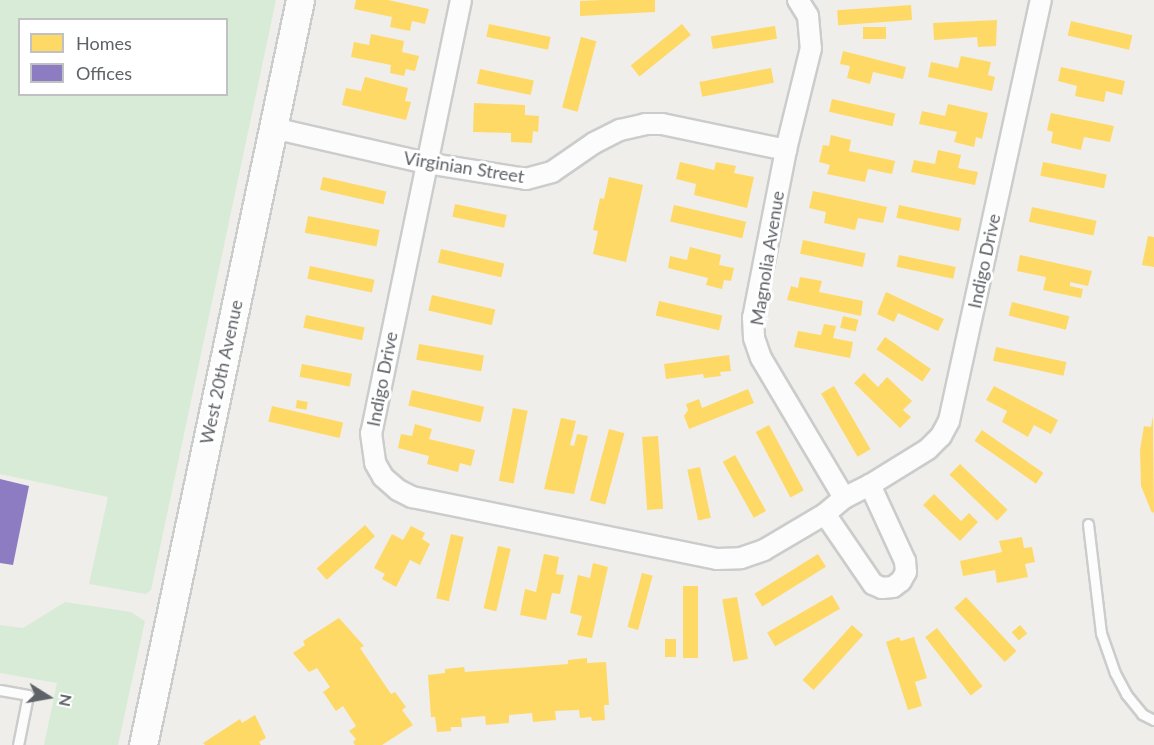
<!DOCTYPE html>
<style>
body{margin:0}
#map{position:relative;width:1154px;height:745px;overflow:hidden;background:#efeeea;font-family:Lato,sans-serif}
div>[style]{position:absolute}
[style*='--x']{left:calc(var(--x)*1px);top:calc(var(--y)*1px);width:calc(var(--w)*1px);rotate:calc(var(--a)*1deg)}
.green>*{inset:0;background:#d8ebd6}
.homes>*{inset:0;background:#ffd966;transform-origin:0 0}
.offices>*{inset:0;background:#8e7cc3}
.roads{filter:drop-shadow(2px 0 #cbcccc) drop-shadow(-2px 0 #cbcccc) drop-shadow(0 2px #cbcccc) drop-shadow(0 -2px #cbcccc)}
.service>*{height:9px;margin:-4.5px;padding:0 4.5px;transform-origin:4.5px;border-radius:4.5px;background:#fdfcfc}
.minor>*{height:20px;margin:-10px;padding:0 10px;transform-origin:10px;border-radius:10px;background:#fdfcfc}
.secondary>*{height:27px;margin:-13.5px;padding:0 13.5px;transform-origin:13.5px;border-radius:13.5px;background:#fdfcfc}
span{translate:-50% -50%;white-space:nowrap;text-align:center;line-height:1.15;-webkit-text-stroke:6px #fff;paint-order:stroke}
.street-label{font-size:18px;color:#5f6368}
.legend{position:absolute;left:18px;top:18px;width:210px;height:78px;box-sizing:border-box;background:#fff;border:2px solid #bfc1c3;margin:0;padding:8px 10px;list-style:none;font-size:18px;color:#5f6368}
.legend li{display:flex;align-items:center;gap:12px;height:30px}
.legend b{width:30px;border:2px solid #bfc1c3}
.north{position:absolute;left:18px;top:667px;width:60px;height:60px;-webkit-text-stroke:4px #fff;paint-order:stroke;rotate:101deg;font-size:16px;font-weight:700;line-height:24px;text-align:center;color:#5f6368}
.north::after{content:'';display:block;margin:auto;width:21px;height:27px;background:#5f6368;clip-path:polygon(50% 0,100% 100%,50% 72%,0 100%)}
</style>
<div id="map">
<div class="green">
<div style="clip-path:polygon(evenodd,0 0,276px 0,151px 590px,146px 594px,89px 584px,108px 497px,0 474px,0 0,20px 20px,226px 20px,226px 94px,20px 94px,20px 20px)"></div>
<div style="clip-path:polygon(65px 602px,131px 612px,145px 621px,118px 745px,44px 745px,57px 683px,0 673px,0 625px,23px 628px)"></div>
</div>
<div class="homes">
<div style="clip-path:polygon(356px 0,388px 0,429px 9px,425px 24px,412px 21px,410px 31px,390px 27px,392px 17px,354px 9px)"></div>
<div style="clip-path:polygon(601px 0,655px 0,655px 12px,580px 16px,580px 1px)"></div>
<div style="left:911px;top:5px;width:15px;height:74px;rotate:86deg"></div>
<div style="clip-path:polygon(997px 20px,996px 46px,978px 47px,977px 37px,934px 40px,933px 23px)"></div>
<div style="left:1071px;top:21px;width:63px;height:15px;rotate:13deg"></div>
<div style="left:489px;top:24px;width:63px;height:13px;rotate:12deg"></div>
<div style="left:682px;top:24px;width:14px;height:66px;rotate:51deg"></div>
<div style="left:775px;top:26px;width:13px;height:65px;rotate:81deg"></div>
<div style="left:863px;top:27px;width:23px;height:12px"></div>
<div style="clip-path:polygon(371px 34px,404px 41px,402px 52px,419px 56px,415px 71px,406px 69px,404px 76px,390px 73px,391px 65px,351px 57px,354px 42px,369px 45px)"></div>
<div style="left:581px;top:37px;width:16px;height:73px;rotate:15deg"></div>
<div style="clip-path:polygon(843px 51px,906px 67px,903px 79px,873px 72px,870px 84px,847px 78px,850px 66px,840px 64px)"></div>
<div style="clip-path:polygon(961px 56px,991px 62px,988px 75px,995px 77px,992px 91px,928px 77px,931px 62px,958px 68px)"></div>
<div style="clip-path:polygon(1061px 67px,1125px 81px,1122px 95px,1106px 91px,1104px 102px,1075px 96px,1077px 86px,1058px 81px)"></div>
<div style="left:771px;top:68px;width:15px;height:73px;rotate:79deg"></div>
<div style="left:480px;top:69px;width:55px;height:15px;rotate:12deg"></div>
<div style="clip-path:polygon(365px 77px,408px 88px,405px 101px,411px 102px,406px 120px,342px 105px,346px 88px,361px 91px)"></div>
<div style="left:832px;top:99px;width:65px;height:13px;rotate:13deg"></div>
<div style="clip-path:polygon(474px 103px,525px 105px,525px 115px,539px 116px,538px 132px,533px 131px,532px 143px,511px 142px,511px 133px,473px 132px)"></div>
<div style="clip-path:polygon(948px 104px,988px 113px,982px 139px,976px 137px,974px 147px,954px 142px,957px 132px,919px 124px,922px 111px,945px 116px)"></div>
<div style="clip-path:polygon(1051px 113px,1114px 126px,1110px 142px,1084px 137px,1081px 150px,1051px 143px,1053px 132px,1047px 130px)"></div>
<div style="clip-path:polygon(831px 135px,851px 140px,849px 151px,895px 161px,892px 174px,868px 169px,865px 182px,827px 174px,830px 165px,819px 162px,823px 145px,829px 146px)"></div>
<div style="clip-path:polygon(938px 150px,961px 155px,958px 168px,978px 172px,975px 185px,911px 172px,914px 160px,935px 164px)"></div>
<div style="clip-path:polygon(680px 162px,714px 170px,716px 162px,736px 166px,734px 173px,754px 177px,747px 208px,694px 195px,696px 184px,676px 179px)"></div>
<div style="left:1043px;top:162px;width:65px;height:14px;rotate:11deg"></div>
<div style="left:323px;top:177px;width:65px;height:13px;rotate:13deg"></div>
<div style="clip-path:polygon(609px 177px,643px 185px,626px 262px,593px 254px,598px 231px,593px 230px,600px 198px,604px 199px)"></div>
<div style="clip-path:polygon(813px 191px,887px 207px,883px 223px,858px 218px,855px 230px,824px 223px,826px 212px,809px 208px)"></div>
<div style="left:455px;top:204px;width:53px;height:13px;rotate:12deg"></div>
<div style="left:674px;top:205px;width:74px;height:17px;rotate:13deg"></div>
<div style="left:899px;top:205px;width:64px;height:13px;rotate:12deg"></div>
<div style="left:1032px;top:207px;width:66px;height:15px;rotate:12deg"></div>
<div style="left:308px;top:216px;width:73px;height:17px;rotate:11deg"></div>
<div style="clip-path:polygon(1148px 236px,1154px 237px,1154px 267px,1142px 265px)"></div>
<div style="left:803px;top:240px;width:64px;height:14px;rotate:12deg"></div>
<div style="clip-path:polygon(690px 247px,721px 255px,719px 265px,734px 268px,731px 281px,724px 280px,722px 289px,706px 285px,708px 278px,668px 268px,670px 256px,687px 260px)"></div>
<div style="left:441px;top:249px;width:65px;height:14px;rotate:13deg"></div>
<div style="left:899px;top:255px;width:58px;height:12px;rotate:12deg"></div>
<div style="clip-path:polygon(1020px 255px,1092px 271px,1088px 286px,1070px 282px,1070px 286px,1083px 289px,1081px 298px,1043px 290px,1046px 277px,1017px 271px)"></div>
<div style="left:310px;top:266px;width:66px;height:13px;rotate:12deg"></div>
<div style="clip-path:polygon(800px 277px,822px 281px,819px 292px,863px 301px,861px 316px,787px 300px,791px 286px,798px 288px)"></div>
<div style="clip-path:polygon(886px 292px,944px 319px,938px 331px,898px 313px,894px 322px,877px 314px)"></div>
<div style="left:432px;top:295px;width:65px;height:16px;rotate:13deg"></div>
<div style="left:659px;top:301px;width:65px;height:15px;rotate:13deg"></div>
<div style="left:1012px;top:302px;width:59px;height:14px;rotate:14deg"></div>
<div style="left:306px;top:315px;width:60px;height:13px;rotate:12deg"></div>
<div style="left:843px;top:316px;width:16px;height:12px;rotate:14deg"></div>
<div style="clip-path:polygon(824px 324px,836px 326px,833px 338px,853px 342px,850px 358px,794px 347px,798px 331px,821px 335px)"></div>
<div style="left:885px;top:337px;width:56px;height:15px;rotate:35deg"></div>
<div style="left:419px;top:344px;width:66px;height:16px;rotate:10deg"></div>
<div style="left:996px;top:347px;width:72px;height:14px;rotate:12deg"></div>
<div style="clip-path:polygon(729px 355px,731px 371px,720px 372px,721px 376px,704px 378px,703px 374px,666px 379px,664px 364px)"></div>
<div style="left:302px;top:364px;width:51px;height:13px;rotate:11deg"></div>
<div style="clip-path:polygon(864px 373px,878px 387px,887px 377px,912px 401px,903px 410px,911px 417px,900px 428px,854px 383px)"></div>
<div style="left:834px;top:386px;width:73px;height:15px;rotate:60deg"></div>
<div style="clip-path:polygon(994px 386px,1058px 420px,1051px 434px,1034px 425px,1028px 437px,1002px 422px,1007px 411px,986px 400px)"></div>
<div style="clip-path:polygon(748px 389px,754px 403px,689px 429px,684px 416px,688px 410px,686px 404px,699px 399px,702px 408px)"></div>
<div style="left:412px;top:390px;width:74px;height:16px;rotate:13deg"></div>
<div style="left:297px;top:400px;width:11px;height:8px;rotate:10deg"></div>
<div style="left:272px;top:406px;width:73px;height:16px;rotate:13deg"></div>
<div style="left:513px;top:408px;width:15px;height:74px;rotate:11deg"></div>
<div style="clip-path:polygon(1153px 416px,1154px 512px,1152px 513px,1141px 486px,1140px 450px,1144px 426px,1151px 427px)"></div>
<div style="clip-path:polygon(561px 418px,576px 421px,570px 445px,574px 446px,577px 434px,588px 436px,574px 494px,544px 489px)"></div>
<div style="clip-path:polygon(415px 424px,432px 429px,429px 439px,475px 450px,471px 466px,460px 463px,458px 472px,427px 464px,429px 456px,398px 448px,401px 434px,412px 436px)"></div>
<div style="left:769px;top:425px;width:74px;height:15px;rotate:62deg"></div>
<div style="left:609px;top:429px;width:16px;height:74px;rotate:15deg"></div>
<div style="left:982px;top:430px;width:75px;height:13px;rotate:35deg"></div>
<div style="left:658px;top:436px;width:73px;height:16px;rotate:86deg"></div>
<div style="left:735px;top:455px;width:64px;height:14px;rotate:61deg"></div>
<div style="left:960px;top:464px;width:66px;height:15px;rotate:44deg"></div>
<div style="left:700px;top:467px;width:52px;height:13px;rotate:78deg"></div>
<div style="clip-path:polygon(934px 494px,961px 521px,969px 513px,978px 522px,960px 541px,923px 505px)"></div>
<div style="left:365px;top:525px;width:15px;height:65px;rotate:48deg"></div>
<div style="clip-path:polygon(411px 526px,425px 533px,422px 539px,430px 544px,420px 565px,410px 560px,396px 587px,382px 579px,385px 574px,374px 568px,392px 534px,403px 540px)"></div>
<div style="left:451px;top:534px;width:13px;height:66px;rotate:13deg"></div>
<div style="clip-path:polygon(1022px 537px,1024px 548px,1032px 547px,1035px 562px,1025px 564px,1028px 577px,997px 583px,995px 570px,963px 576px,960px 561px,1002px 552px,999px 541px)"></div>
<div style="left:498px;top:546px;width:13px;height:64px;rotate:13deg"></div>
<div style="clip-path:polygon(544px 554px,559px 557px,556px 574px,564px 575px,560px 594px,552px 593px,546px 620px,520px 615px,525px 589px,536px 592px)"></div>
<div style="left:818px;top:554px;width:15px;height:75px;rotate:58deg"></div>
<div style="clip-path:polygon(593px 563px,608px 567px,592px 638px,577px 635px,582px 616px,570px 613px,578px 575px,590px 578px)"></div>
<div style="left:642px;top:573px;width:11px;height:56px;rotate:15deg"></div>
<div style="left:683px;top:586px;width:15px;height:72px"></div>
<div style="left:832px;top:595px;width:16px;height:75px;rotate:60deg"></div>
<div style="left:737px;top:597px;width:63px;height:15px;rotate:80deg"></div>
<div style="left:966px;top:597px;width:74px;height:16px;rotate:47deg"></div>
<div style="clip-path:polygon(339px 618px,364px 646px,360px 648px,391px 694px,395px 692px,406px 707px,402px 710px,413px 725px,382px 745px,355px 745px,353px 742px,356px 739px,349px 731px,356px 726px,343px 706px,336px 711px,323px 692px,330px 687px,317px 668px,309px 672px,293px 653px,305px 645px,303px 641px)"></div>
<div style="left:852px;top:625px;width:15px;height:74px;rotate:42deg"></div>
<div style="left:1020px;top:625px;width:11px;height:11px;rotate:49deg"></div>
<div style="left:937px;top:628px;width:74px;height:15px;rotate:52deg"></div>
<div style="clip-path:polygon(899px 637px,901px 641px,914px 637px,927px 678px,915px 682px,922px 706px,908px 710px,886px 642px)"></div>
<div style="left:676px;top:639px;width:18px;height:11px;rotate:90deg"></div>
<div style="clip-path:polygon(587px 658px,587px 663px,606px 662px,609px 705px,604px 705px,605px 720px,592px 721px,591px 717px,580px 718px,579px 710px,555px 711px,556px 720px,533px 722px,532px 713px,509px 715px,509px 723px,486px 725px,485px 716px,461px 718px,462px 727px,451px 727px,451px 731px,437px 732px,435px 717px,431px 717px,428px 675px,445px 673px,445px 669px,464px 667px,465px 672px,568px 664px,568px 660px)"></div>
<div style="clip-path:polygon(255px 715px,266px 738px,259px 742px,261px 745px,205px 745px,203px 743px,240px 719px,242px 723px)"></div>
</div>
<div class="offices">
<div style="clip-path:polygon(0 479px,29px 486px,13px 565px,0 563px)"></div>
</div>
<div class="roads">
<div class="service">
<div style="--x:1088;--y:524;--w:110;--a:83.2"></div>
<div style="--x:1101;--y:633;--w:42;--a:70.7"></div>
<div style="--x:1115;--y:673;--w:24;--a:62"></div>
<div style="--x:1126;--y:694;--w:26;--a:51"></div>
<div style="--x:1142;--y:714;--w:13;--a:27"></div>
<div style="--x:0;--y:690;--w:28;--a:10"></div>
<div style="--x:28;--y:695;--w:51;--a:101.3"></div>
</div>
<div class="minor">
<div style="--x:461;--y:0;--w:442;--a:101.7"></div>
<div style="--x:371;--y:433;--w:30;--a:82"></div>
<div style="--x:375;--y:463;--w:16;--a:60"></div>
<div style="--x:383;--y:477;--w:20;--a:41"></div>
<div style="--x:398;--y:490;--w:16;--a:27"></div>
<div style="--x:412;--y:497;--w:311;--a:11.5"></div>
<div style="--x:717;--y:559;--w:24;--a:-2"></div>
<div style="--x:741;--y:558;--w:24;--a:-19"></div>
<div style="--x:764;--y:550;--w:71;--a:-30.5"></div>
<div style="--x:825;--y:514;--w:25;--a:-40"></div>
<div style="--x:844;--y:498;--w:29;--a:-27"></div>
<div style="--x:870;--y:485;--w:68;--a:-31.8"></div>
<div style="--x:928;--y:449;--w:18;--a:-45"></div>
<div style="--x:941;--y:436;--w:17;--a:-62"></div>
<div style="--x:949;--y:421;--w:431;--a:-77.7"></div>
<div style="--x:798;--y:0;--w:19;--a:58"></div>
<div style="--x:808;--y:16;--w:32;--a:85"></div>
<div style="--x:811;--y:48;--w:105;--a:103.8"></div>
<div style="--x:786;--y:150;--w:171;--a:101.1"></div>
<div style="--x:753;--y:318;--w:20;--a:87"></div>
<div style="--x:754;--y:338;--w:21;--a:71"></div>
<div style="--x:761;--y:358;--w:163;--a:59.3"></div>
<div style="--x:273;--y:128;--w:157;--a:12.9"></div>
<div style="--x:426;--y:163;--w:101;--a:9.1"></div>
<div style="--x:526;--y:179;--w:27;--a:-15"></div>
<div style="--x:552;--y:172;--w:51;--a:-34.6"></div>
<div style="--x:594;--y:143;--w:29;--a:-27"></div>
<div style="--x:620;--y:130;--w:26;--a:-13"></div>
<div style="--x:645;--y:124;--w:17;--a:0"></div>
<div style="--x:662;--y:124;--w:127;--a:11.8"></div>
<div style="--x:825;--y:514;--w:85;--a:55.6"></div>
<div style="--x:873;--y:584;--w:10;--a:24"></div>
<div style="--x:882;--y:588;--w:11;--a:-5"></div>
<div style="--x:893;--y:587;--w:10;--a:-37"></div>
<div style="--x:901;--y:581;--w:10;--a:-61"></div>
<div style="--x:906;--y:572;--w:11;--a:-95"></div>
<div style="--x:905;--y:561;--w:84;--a:-114.7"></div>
</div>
<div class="secondary">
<div style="--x:143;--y:745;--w:761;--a:-78.1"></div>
</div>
</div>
<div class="street-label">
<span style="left:464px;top:167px;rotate:9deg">Virginian Street</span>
<span style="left:767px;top:258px;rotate:-81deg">Magnolia Avenue</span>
<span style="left:984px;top:261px;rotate:-78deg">Indigo Drive</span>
<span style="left:221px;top:372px;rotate:-78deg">West 20th Avenue</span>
<span style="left:382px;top:379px;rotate:-79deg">Indigo Drive</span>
</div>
<ul class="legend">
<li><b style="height:16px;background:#ffd966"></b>Homes</li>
<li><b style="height:16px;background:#8e7cc3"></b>Offices</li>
</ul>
<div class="north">N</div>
</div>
